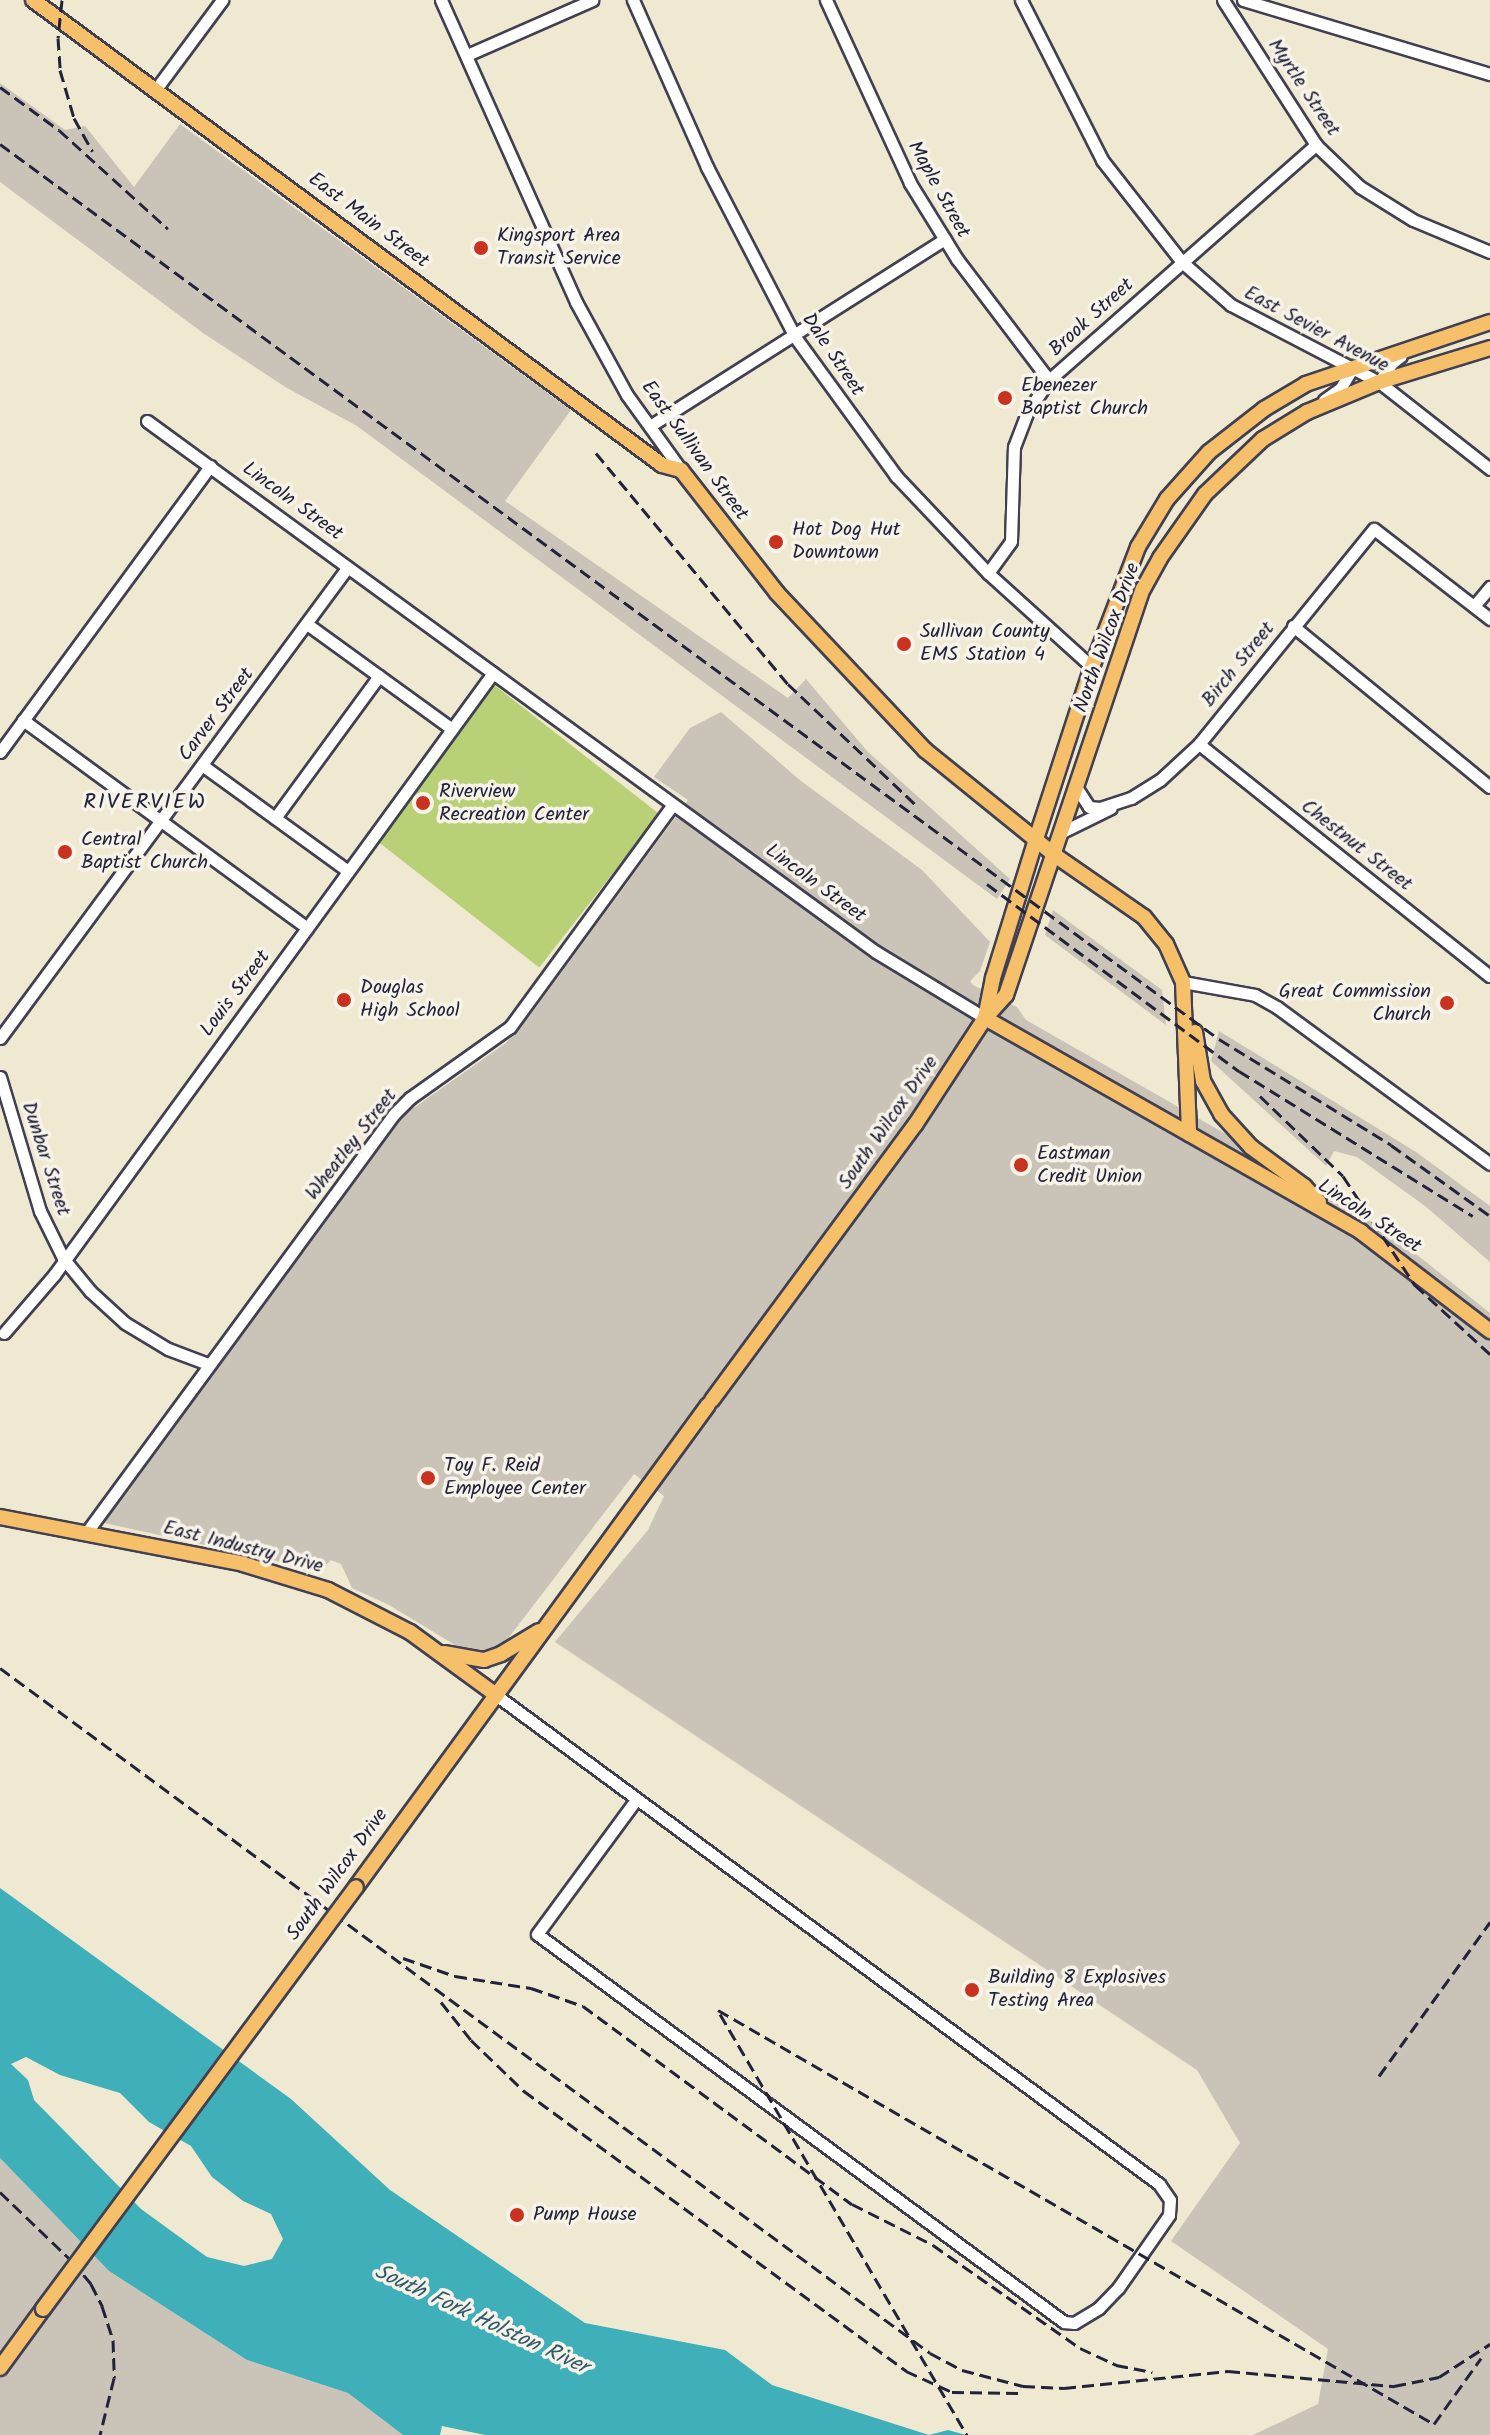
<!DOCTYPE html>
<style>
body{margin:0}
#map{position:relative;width:1490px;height:2435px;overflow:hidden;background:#efe9d1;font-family:Kalam,sans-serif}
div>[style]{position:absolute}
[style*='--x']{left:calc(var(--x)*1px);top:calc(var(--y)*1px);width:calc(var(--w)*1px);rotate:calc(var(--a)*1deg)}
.industrial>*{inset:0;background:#c9c3b8}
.green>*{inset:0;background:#b9d176;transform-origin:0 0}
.water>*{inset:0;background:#3fafba}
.roads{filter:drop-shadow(2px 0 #414052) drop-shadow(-2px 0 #414052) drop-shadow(0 2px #414052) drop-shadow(0 -2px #414052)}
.minor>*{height:11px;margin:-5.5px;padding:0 5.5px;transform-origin:5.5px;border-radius:5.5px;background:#fff}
.major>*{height:14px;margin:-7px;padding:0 7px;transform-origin:7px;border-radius:7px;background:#f6c06b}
.rail>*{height:3px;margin-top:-1.5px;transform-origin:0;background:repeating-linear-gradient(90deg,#22223b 0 12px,transparent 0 18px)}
.bridges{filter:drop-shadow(2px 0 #414052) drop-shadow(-2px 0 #414052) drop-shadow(0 2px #414052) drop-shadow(0 -2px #414052)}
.major-bridge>*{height:14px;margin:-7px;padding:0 7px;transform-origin:7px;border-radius:7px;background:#f6c06b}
.dots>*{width:22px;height:22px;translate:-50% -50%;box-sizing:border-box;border:4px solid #f7f3e8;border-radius:50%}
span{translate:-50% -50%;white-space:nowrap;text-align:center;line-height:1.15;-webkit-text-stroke:7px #f7f3e8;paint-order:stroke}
.street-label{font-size:20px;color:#22223b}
.poi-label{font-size:20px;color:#22223b}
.left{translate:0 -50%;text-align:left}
.right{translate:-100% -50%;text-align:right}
.neighbourhood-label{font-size:22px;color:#22223b;letter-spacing:2px}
.water-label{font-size:22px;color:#2e5a6e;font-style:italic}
</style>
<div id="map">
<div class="industrial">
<div style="clip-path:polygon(0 83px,65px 130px,85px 126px,134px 187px,180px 124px,571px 410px,505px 501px,788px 698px,806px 679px,867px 751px,1010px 879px,997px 899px,357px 426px,287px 388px,203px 333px,0 182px)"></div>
<div style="clip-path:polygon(721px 712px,801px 781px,922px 870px,990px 942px,980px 971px,970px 981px,973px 985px,1017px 1007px,1026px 1020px,1231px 1137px,1245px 1131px,1335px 1199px,1392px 1235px,1490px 1313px,1490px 2435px,1253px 2435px,1318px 2404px,1328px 2349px,1171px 2241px,1240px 2143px,1197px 2070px,555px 1642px,648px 1530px,664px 1496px,634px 1474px,503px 1645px,479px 1655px,465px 1651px,389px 1605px,352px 1588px,341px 1564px,331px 1560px,324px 1567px,307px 1571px,274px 1560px,104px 1523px,108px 1510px,112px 1511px,405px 1114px,506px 1043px,531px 1014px,688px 800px,654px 777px,690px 728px)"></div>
<div style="clip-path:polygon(1053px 910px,1162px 990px,1166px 1025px,1045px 935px)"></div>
<div style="clip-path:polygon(1219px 1031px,1416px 1152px,1490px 1206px,1490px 1262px,1425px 1206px,1357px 1157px,1334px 1151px,1326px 1166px,1211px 1061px)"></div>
<div style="clip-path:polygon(0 2158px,109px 2271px,247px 2360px,348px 2393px,403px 2435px,0 2435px)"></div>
</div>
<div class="green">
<div style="left:493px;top:684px;width:211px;height:195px;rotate:38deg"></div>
</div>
<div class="water">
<div style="clip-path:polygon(evenodd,0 1888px,291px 2099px,390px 2190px,585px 2323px,725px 2350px,772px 2385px,929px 2435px,948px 2430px,966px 2435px,485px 2435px,442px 2426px,440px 2435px,403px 2435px,348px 2393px,247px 2360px,109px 2271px,0 2158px,0 1888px,26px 2057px,60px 2075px,120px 2093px,149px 2122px,191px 2146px,212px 2177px,243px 2201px,271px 2214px,283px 2239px,272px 2259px,244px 2266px,207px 2257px,141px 2209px,34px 2100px,28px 2080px,11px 2064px,26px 2057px)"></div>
</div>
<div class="roads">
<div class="minor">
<div style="--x:441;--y:0;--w:331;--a:65.9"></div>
<div style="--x:576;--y:302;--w:106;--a:61.3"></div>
<div style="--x:627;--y:395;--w:92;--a:54.2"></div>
<div style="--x:633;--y:0;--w:183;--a:66.1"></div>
<div style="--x:707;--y:167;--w:191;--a:62.6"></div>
<div style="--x:795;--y:337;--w:172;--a:54"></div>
<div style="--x:896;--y:476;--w:134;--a:46.5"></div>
<div style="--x:988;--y:573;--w:140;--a:42.1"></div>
<div style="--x:826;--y:0;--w:201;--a:65.3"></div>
<div style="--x:910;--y:183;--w:89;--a:58.3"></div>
<div style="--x:957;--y:259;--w:152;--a:52.8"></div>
<div style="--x:1021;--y:0;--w:179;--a:63.1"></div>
<div style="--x:1102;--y:160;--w:130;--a:51.9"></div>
<div style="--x:1182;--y:262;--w:65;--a:41.3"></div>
<div style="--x:1231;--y:305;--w:167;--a:27.5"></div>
<div style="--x:1379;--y:382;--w:141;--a:38.1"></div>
<div style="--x:1223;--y:0;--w:172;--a:57.3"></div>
<div style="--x:1316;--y:145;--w:61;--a:43.7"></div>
<div style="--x:1360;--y:187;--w:62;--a:31.9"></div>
<div style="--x:1413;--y:220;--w:83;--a:22.6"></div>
<div style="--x:1243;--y:0;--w:258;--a:16.7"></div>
<div style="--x:467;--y:55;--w:137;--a:-23.7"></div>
<div style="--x:156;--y:89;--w:111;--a:-53.4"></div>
<div style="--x:1379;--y:382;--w:23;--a:-56"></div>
<div style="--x:1392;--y:363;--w:11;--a:-38"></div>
<div style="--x:1324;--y:400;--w:19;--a:-35"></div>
<div style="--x:1340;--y:389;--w:26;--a:-59"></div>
<div style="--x:147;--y:421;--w:902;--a:36.07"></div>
<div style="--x:876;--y:952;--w:127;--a:31.2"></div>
<div style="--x:650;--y:426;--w:349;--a:-32.4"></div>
<div style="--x:988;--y:573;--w:39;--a:-54"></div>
<div style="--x:1011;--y:541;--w:94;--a:-88.2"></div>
<div style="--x:1014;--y:447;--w:39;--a:-69"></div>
<div style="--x:1028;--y:411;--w:37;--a:-56"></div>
<div style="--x:1049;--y:380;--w:356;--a:-41.4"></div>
<div style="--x:1474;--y:606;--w:25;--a:-50"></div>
<div style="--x:307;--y:624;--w:179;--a:35.9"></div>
<div style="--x:1293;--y:626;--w:254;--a:39.3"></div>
<div style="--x:23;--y:720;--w:352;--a:36.2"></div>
<div style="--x:1199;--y:744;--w:372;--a:38.6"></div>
<div style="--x:0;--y:752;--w:355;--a:-53.7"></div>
<div style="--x:202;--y:765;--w:180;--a:36"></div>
<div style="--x:1078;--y:790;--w:20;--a:57"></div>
<div style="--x:1089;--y:807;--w:11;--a:5"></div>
<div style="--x:1100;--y:808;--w:33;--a:-18"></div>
<div style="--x:1131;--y:798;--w:34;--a:-32"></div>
<div style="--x:1160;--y:780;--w:53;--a:-42.7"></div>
<div style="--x:1199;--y:744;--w:277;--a:-50.9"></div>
<div style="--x:1374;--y:529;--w:147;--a:37.8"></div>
<div style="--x:275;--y:818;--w:176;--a:-53.8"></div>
<div style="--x:1064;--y:831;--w:52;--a:-26.1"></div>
<div style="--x:1183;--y:982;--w:73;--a:10.2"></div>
<div style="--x:1255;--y:995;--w:26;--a:29"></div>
<div style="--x:1278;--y:1008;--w:263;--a:36.3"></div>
<div style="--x:0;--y:1038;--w:584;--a:-53.56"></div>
<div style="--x:0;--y:1077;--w:140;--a:73.4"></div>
<div style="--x:40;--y:1211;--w:52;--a:63.9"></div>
<div style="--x:63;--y:1258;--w:43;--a:50.7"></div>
<div style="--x:90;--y:1291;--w:47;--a:42.4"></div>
<div style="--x:125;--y:1323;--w:50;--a:31.2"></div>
<div style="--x:168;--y:1349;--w:43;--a:20.6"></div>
<div style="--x:4;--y:1333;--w:77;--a:-49.2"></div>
<div style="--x:54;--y:1275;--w:745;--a:-53.9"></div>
<div style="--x:86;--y:1533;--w:520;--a:-53.68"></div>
<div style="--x:394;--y:1114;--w:23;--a:-45"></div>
<div style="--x:410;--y:1098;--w:123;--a:-35.4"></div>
<div style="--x:510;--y:1027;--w:274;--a:-53.8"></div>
<div style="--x:496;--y:1695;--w:824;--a:36.41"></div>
<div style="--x:1159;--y:2184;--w:19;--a:55"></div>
<div style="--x:1170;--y:2200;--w:15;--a:94"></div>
<div style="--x:1169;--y:2215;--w:89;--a:124.9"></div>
<div style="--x:1118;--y:2288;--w:28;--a:134"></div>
<div style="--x:1099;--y:2308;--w:29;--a:149"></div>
<div style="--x:1074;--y:2323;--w:10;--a:-174"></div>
<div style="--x:1064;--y:2322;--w:654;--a:-143.64"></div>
<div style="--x:537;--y:1934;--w:165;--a:-53.6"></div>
</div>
<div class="major">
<div style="--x:33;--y:0;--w:782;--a:36.47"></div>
<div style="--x:662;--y:465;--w:20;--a:15"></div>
<div style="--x:681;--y:470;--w:156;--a:52"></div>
<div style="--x:777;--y:593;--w:216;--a:46.7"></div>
<div style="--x:925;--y:750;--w:169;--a:39"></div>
<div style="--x:1056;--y:856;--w:107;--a:34.7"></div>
<div style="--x:1144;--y:917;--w:35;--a:51"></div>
<div style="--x:1166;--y:944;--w:42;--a:65.9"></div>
<div style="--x:1183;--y:982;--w:152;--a:87.7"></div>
<div style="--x:986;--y:1017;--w:30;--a:-48"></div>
<div style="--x:1006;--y:995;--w:428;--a:-71.4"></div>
<div style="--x:1143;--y:589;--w:35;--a:-61"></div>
<div style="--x:1160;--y:558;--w:78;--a:-54.9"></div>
<div style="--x:1205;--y:494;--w:80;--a:-43.5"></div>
<div style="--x:1263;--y:439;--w:52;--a:-31.5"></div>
<div style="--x:1307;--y:412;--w:78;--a:-22.6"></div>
<div style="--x:1379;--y:382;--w:116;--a:-17"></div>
<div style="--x:985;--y:1018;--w:433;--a:29.6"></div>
<div style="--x:1361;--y:1232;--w:163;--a:37.5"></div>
<div style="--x:1195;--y:1032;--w:50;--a:80.7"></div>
<div style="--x:1203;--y:1081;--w:38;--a:61"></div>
<div style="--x:1221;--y:1114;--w:45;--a:47.7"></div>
<div style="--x:1251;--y:1147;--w:66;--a:36.3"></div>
<div style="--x:1304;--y:1186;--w:22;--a:47"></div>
<div style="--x:712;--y:1400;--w:342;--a:-53.6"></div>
<div style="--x:915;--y:1125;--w:128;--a:-56.8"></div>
<div style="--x:985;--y:1018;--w:41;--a:-78.7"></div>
<div style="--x:993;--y:978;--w:145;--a:-72.8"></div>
<div style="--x:1036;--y:839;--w:181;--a:-72"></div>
<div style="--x:1092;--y:667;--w:129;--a:-69"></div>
<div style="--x:1138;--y:547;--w:56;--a:-58.9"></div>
<div style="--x:1167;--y:499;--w:63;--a:-48.2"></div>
<div style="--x:1209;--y:452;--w:70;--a:-38"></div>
<div style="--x:1264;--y:409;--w:49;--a:-30.8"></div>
<div style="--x:1306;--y:384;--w:194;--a:-18.6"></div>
<div style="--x:0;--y:1517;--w:248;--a:10.9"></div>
<div style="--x:243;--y:1564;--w:89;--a:17"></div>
<div style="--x:328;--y:1590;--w:92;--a:27.1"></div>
<div style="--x:410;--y:1632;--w:107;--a:36.2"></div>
<div style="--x:444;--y:1653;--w:41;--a:9.9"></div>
<div style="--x:484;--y:1660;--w:18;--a:-19"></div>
<div style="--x:501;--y:1654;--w:44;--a:-31.2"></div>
<div style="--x:356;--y:1887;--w:597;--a:-53.86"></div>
<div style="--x:0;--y:2368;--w:73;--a:-53.9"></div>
</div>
</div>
<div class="rail">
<div style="--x:62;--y:0;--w:38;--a:96"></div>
<div style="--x:58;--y:38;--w:32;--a:86"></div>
<div style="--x:60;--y:70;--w:50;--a:73.7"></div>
<div style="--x:74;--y:118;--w:38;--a:61"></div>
<div style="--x:0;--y:87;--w:73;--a:36.1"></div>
<div style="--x:59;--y:130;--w:147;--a:42.2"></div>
<div style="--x:0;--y:144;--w:1512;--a:36.29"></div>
<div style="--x:1219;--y:1039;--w:202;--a:31.6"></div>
<div style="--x:1391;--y:1145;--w:122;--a:35.6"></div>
<div style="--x:596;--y:453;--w:300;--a:50.3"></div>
<div style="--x:788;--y:684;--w:176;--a:43.4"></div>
<div style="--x:987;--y:884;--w:314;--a:36.6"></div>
<div style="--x:1239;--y:1071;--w:275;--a:31.8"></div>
<div style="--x:1260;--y:1096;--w:115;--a:43.9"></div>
<div style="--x:1343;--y:1176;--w:131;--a:56.6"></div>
<div style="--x:1415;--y:1285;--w:102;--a:42.6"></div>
<div style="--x:0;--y:1668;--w:1155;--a:36.37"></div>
<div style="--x:930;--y:2353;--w:36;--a:28"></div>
<div style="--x:962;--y:2370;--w:63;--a:14.7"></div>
<div style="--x:1023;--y:2386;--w:41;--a:2.8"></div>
<div style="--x:1064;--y:2388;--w:165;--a:-5.9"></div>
<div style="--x:1228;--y:2371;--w:167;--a:5.2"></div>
<div style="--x:1394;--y:2386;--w:46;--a:-11.3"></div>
<div style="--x:1439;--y:2377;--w:61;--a:-32.9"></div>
<div style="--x:403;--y:1958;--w:55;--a:19.1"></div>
<div style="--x:455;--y:1976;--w:77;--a:9"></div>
<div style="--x:531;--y:1988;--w:55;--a:19.1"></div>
<div style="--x:583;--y:2006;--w:334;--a:36.4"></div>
<div style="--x:852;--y:2204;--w:91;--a:26.8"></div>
<div style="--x:933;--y:2245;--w:179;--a:35"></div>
<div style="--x:1080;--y:2348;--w:40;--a:25"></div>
<div style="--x:1116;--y:2365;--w:37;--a:11"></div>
<div style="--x:441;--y:2002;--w:48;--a:51.7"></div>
<div style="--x:471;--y:2040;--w:74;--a:43.9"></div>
<div style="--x:524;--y:2091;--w:474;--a:36.2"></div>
<div style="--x:906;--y:2371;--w:51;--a:24.5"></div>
<div style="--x:952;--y:2392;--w:66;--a:0.9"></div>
<div style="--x:718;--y:2010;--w:827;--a:30.04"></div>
<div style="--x:1434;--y:2424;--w:81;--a:-54.5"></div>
<div style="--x:720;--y:2014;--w:488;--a:59.6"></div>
<div style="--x:1379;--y:2076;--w:190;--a:-54.2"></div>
<div style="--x:0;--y:2192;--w:100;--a:43.8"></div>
<div style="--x:72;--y:2261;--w:30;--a:50"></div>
<div style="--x:91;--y:2284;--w:25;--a:63"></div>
<div style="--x:102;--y:2306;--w:36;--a:72"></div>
<div style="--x:113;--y:2340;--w:38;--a:88"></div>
<div style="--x:114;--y:2378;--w:59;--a:103.8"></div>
</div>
<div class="bridges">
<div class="major-bridge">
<div style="--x:43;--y:2309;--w:525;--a:-53.44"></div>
</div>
</div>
<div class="dots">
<div style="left:481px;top:248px;background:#c8321e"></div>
<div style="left:1005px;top:398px;background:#c8321e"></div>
<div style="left:776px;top:542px;background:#c8321e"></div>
<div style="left:904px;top:644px;background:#c8321e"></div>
<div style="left:423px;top:803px;background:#c8321e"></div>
<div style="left:65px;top:852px;background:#c8321e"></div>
<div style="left:344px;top:1000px;background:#c8321e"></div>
<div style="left:1447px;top:1003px;background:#c8321e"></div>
<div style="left:1021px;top:1165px;background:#c8321e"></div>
<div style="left:428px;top:1478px;background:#c8321e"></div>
<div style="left:972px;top:1990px;background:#c8321e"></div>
<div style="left:517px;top:2215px;background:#c8321e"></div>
</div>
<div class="street-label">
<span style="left:1303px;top:88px;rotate:56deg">Myrtle Street</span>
<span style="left:938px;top:190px;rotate:61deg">Maple Street</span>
<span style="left:368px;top:221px;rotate:37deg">East Main Street</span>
<span style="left:1092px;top:318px;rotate:-42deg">Brook Street</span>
<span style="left:1316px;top:330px;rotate:28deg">East Sevier Avenue</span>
<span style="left:832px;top:355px;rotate:56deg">Dale Street</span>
<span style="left:694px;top:451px;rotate:54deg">East Sullivan Street</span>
<span style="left:292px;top:502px;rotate:36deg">Lincoln Street</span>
<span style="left:1108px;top:638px;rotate:-70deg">North Wilcox Drive</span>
<span style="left:1239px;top:665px;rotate:-51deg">Birch Street</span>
<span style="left:217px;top:715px;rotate:-53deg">Carver Street</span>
<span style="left:1356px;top:846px;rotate:38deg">Chestnut Street</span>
<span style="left:815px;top:884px;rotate:36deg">Lincoln Street</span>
<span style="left:236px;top:994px;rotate:-53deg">Louis Street</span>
<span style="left:889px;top:1123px;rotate:-55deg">South Wilcox Drive</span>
<span style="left:352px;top:1145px;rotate:-52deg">Wheatley Street</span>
<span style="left:45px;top:1159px;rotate:72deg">Dunbar Street</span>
<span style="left:1369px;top:1217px;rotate:33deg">Lincoln Street</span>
<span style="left:243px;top:1548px;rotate:14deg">East Industry Drive</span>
<span style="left:338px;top:1875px;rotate:-54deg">South Wilcox Drive</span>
</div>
<div class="poi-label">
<span class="left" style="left:497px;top:248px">Kingsport Area<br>Transit Service</span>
<span class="left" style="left:1021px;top:398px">Ebenezer<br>Baptist Church</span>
<span class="left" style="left:792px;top:542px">Hot Dog Hut<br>Downtown</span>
<span class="left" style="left:920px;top:644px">Sullivan County<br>EMS Station 4</span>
<span class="left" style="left:439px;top:804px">Riverview<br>Recreation Center</span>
<span class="left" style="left:81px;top:852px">Central<br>Baptist Church</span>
<span class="left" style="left:360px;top:1000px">Douglas<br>High School</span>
<span class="right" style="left:1431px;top:1004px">Great Commission<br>Church</span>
<span class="left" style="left:1037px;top:1166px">Eastman<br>Credit Union</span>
<span class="left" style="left:444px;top:1478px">Toy F. Reid<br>Employee Center</span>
<span class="left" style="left:988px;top:1990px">Building 8 Explosives<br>Testing Area</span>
<span class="left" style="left:533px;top:2215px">Pump House</span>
</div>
<div class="neighbourhood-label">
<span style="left:145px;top:803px">RIVERVIEW</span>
</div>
<div class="water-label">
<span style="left:481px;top:2320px;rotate:25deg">South Fork Holston River</span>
</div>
</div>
